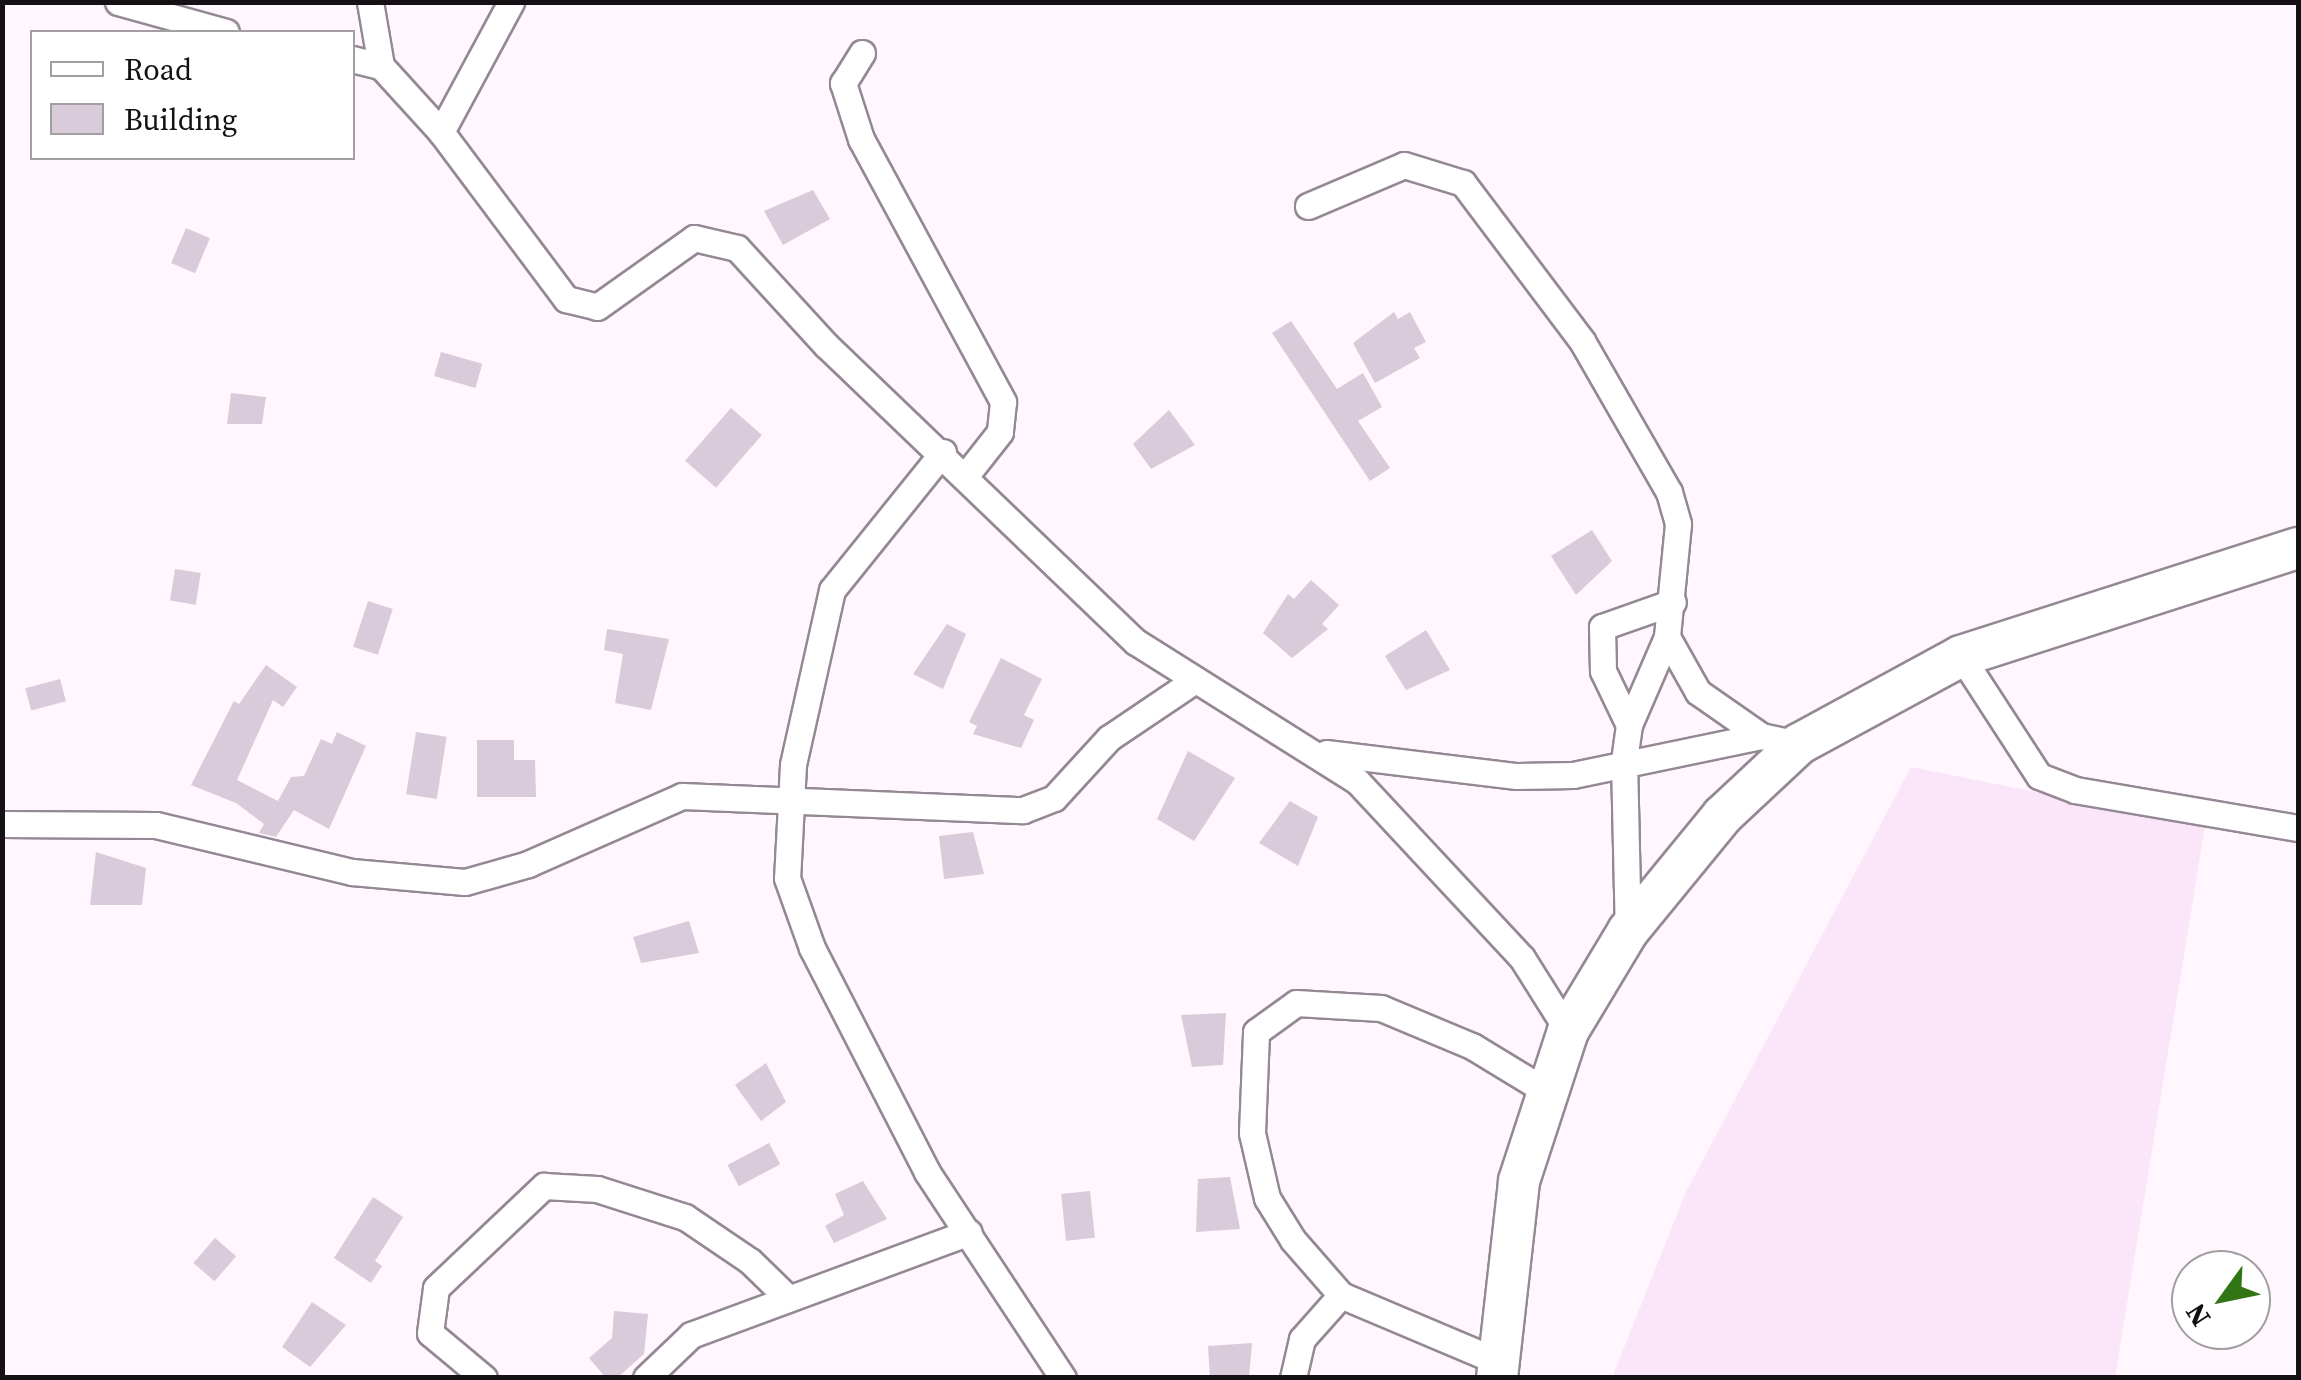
<!DOCTYPE html>
<style>
body{margin:0}
#map{position:relative;width:2301px;height:1380px;overflow:hidden;background:#fff6fe;font-family:"Source Serif 4",serif}
div>[style]{position:absolute}
[style*='--x']{left:calc(var(--x)*1px);top:calc(var(--y)*1px);width:calc(var(--w)*1px);rotate:calc(var(--a)*1deg)}
.built>*{inset:0;background:#fae5f9}
.building>*{inset:0;background:#d9cbd9;transform-origin:0 0}
.roads{filter:drop-shadow(2px 0 #958895) drop-shadow(-2px 0 #958895) drop-shadow(0 2px #958895) drop-shadow(0 -2px #958895)}
.minor>*{height:25px;margin:-12.5px;padding:0 12.5px;transform-origin:12.5px;border-radius:12.5px;background:#fff}
.primary>*{height:40px;margin:-20px;padding:0 20px;transform-origin:20px;border-radius:20px;background:#fff}
span{translate:-50% -50%;white-space:nowrap;text-align:center;line-height:1.15;-webkit-text-stroke:8px #fff;paint-order:stroke}
.frame{position:absolute;inset:0;border:5px solid #141014;pointer-events:none}
.legend{position:absolute;left:30px;top:30px;width:325px;height:130px;box-sizing:border-box;background:#fff;border:2px solid #a19fa1;margin:0;padding:12px 18px;list-style:none;font-size:30px;color:#141014}
.legend li{display:flex;align-items:center;gap:20px;height:50px}
.legend b{width:50px;border:2px solid #a19fa1}
.north{position:absolute;left:2171px;top:1250px;width:100px;height:100px;box-sizing:border-box;background:#fff;border:2px solid #a19fa1;border-radius:50%;rotate:237deg;font-size:28px;font-weight:700;line-height:40px;text-align:center;color:#141014}
.north::after{content:'';display:block;margin:auto;width:35px;height:45px;background:#327514;clip-path:polygon(50% 0,100% 100%,50% 72%,0 100%)}
</style>
<div id="map">
<div class="built">
<div style="clip-path:polygon(1911px 767px,2205px 826px,2115px 1377px,1612px 1378px,1686px 1192px)"></div>
</div>
<div class="building">
<div style="clip-path:polygon(813px 190px,830px 219px,783px 245px,764px 211px)"></div>
<div style="left:186px;top:228px;width:26px;height:38px;rotate:23deg"></div>
<div style="clip-path:polygon(1394px 312px,1398px 319px,1410px 312px,1426px 342px,1414px 348px,1420px 358px,1375px 383px,1353px 343px)"></div>
<div style="clip-path:polygon(1291px 321px,1337px 389px,1363px 373px,1382px 407px,1358px 421px,1390px 468px,1370px 481px,1272px 333px)"></div>
<div style="left:441px;top:352px;width:43px;height:25px;rotate:16deg"></div>
<div style="clip-path:polygon(231px 393px,266px 397px,262px 424px,227px 424px)"></div>
<div style="left:731px;top:408px;width:41px;height:70px;rotate:41deg"></div>
<div style="clip-path:polygon(1169px 410px,1195px 445px,1151px 469px,1133px 444px)"></div>
<div style="clip-path:polygon(1592px 530px,1612px 561px,1576px 595px,1551px 556px)"></div>
<div style="left:175px;top:569px;width:26px;height:32px;rotate:9deg"></div>
<div style="clip-path:polygon(1311px 580px,1339px 605px,1322px 624px,1328px 629px,1292px 658px,1263px 633px,1288px 594px,1294px 599px)"></div>
<div style="left:368px;top:601px;width:26px;height:48px;rotate:18deg"></div>
<div style="clip-path:polygon(947px 624px,966px 634px,943px 689px,913px 674px)"></div>
<div style="clip-path:polygon(607px 629px,669px 639px,651px 710px,615px 703px,623px 654px,604px 650px)"></div>
<div style="clip-path:polygon(1426px 630px,1450px 670px,1406px 690px,1385px 656px)"></div>
<div style="clip-path:polygon(1001px 658px,1042px 679px,1024px 715px,1034px 720px,1021px 748px,973px 734px,977px 726px,969px 722px)"></div>
<div style="clip-path:polygon(266px 665px,297px 687px,283px 707px,273px 700px,237px 780px,278px 801px,291px 777px,304px 776px,321px 739px,332px 744px,337px 732px,366px 746px,329px 829px,294px 810px,276px 837px,259px 833px,264px 824px,236px 803px,191px 785px,234px 701px,239px 704px)"></div>
<div style="left:60px;top:679px;width:23px;height:36px;rotate:75deg"></div>
<div style="left:416px;top:732px;width:31px;height:63px;rotate:9deg"></div>
<div style="clip-path:polygon(477px 740px,514px 740px,514px 760px,535px 760px,536px 797px,477px 797px)"></div>
<div style="clip-path:polygon(1188px 751px,1235px 778px,1194px 841px,1157px 819px)"></div>
<div style="clip-path:polygon(1290px 801px,1318px 817px,1298px 866px,1259px 843px)"></div>
<div style="clip-path:polygon(973px 832px,984px 874px,944px 879px,939px 836px)"></div>
<div style="clip-path:polygon(96px 852px,146px 868px,142px 905px,90px 905px)"></div>
<div style="clip-path:polygon(689px 921px,699px 953px,641px 963px,633px 937px)"></div>
<div style="clip-path:polygon(1226px 1013px,1223px 1065px,1192px 1067px,1181px 1015px)"></div>
<div style="clip-path:polygon(766px 1063px,786px 1102px,761px 1121px,735px 1085px)"></div>
<div style="left:769px;top:1143px;width:24px;height:47px;rotate:62deg"></div>
<div style="clip-path:polygon(1230px 1177px,1240px 1229px,1196px 1232px,1198px 1179px)"></div>
<div style="clip-path:polygon(863px 1181px,887px 1219px,834px 1243px,825px 1226px,844px 1215px,835px 1194px)"></div>
<div style="left:1090px;top:1191px;width:47px;height:29px;rotate:84deg"></div>
<div style="clip-path:polygon(373px 1197px,403px 1217px,375px 1261px,382px 1266px,371px 1283px,334px 1258px)"></div>
<div style="left:215px;top:1238px;width:28px;height:33px;rotate:41deg"></div>
<div style="clip-path:polygon(312px 1302px,346px 1325px,310px 1367px,282px 1347px)"></div>
<div style="clip-path:polygon(614px 1311px,648px 1314px,644px 1354px,617px 1378px,606px 1378px,589px 1358px,612px 1338px)"></div>
<div style="clip-path:polygon(1252px 1343px,1249px 1378px,1210px 1378px,1208px 1346px)"></div>
</div>
<div class="roads">
<div class="minor">
<div style="--x:118;--y:2;--w:112;--a:15.5"></div>
<div style="--x:370;--y:2;--w:65;--a:80.2"></div>
<div style="--x:862;--y:53;--w:36;--a:122"></div>
<div style="--x:843;--y:83;--w:59;--a:72.2"></div>
<div style="--x:861;--y:139;--w:299;--a:61.6"></div>
<div style="--x:1003;--y:402;--w:30;--a:96"></div>
<div style="--x:1000;--y:432;--w:55;--a:128.3"></div>
<div style="--x:352;--y:59;--w:30;--a:14"></div>
<div style="--x:381;--y:66;--w:89;--a:47.7"></div>
<div style="--x:441;--y:132;--w:209;--a:53.2"></div>
<div style="--x:566;--y:299;--w:32;--a:14"></div>
<div style="--x:597;--y:307;--w:119;--a:-35.4"></div>
<div style="--x:694;--y:238;--w:44;--a:13.1"></div>
<div style="--x:737;--y:248;--w:132;--a:47.5"></div>
<div style="--x:826;--y:345;--w:429;--a:43.8"></div>
<div style="--x:1136;--y:642;--w:261;--a:32.2"></div>
<div style="--x:1357;--y:781;--w:242;--a:47"></div>
<div style="--x:1522;--y:958;--w:86;--a:57.8"></div>
<div style="--x:441;--y:132;--w:148;--a:-61.7"></div>
<div style="--x:1308;--y:206;--w:104;--a:-23.1"></div>
<div style="--x:1404;--y:165;--w:62;--a:17"></div>
<div style="--x:1463;--y:183;--w:198;--a:53"></div>
<div style="--x:1582;--y:341;--w:174;--a:60.1"></div>
<div style="--x:1669;--y:492;--w:33;--a:74"></div>
<div style="--x:1678;--y:524;--w:114;--a:95.6"></div>
<div style="--x:1667;--y:637;--w:96;--a:113.4"></div>
<div style="--x:1629;--y:725;--w:35;--a:98"></div>
<div style="--x:1624;--y:760;--w:171;--a:88.7"></div>
<div style="--x:943;--y:452;--w:177;--a:128.8"></div>
<div style="--x:832;--y:590;--w:179;--a:102.6"></div>
<div style="--x:793;--y:765;--w:113;--a:93"></div>
<div style="--x:787;--y:878;--w:74;--a:70.3"></div>
<div style="--x:812;--y:948;--w:252;--a:62.8"></div>
<div style="--x:927;--y:1172;--w:247;--a:56.6"></div>
<div style="--x:1667;--y:637;--w:63;--a:60.6"></div>
<div style="--x:1698;--y:692;--w:77;--a:34.9"></div>
<div style="--x:1961;--y:656;--w:143;--a:57"></div>
<div style="--x:2039;--y:776;--w:39;--a:21"></div>
<div style="--x:2075;--y:790;--w:226;--a:9.7"></div>
<div style="--x:1629;--y:725;--w:60;--a:-115.7"></div>
<div style="--x:1603;--y:671;--w:44;--a:-91.3"></div>
<div style="--x:1602;--y:627;--w:75;--a:-19.4"></div>
<div style="--x:1326;--y:753;--w:192;--a:6.9"></div>
<div style="--x:1517;--y:776;--w:56;--a:-1"></div>
<div style="--x:1573;--y:775;--w:192;--a:-11.7"></div>
<div style="--x:1761;--y:736;--w:39;--a:12"></div>
<div style="--x:2;--y:824;--w:154;--a:0.4"></div>
<div style="--x:156;--y:825;--w:202;--a:13.5"></div>
<div style="--x:352;--y:872;--w:113;--a:5.1"></div>
<div style="--x:465;--y:882;--w:66;--a:-15.9"></div>
<div style="--x:528;--y:864;--w:168;--a:-23.8"></div>
<div style="--x:682;--y:796;--w:341;--a:2.4"></div>
<div style="--x:1023;--y:810;--w:33;--a:-21"></div>
<div style="--x:1054;--y:798;--w:81;--a:-47.5"></div>
<div style="--x:1109;--y:738;--w:100;--a:-34"></div>
<div style="--x:1497;--y:1361;--w:169;--a:-157.1"></div>
<div style="--x:1341;--y:1295;--w:73;--a:-131.1"></div>
<div style="--x:1293;--y:1240;--w:49;--a:-121.8"></div>
<div style="--x:1267;--y:1198;--w:67;--a:-103"></div>
<div style="--x:1252;--y:1133;--w:101;--a:-87.7"></div>
<div style="--x:1256;--y:1032;--w:49;--a:-35.9"></div>
<div style="--x:1296;--y:1003;--w:85;--a:3.4"></div>
<div style="--x:1381;--y:1008;--w:99;--a:22.7"></div>
<div style="--x:1472;--y:1046;--w:87;--a:31.3"></div>
<div style="--x:484;--y:1378;--w:70;--a:-140.2"></div>
<div style="--x:430;--y:1333;--w:45;--a:-82.4"></div>
<div style="--x:436;--y:1288;--w:149;--a:-43.4"></div>
<div style="--x:544;--y:1186;--w:53;--a:3.2"></div>
<div style="--x:597;--y:1189;--w:92;--a:17.7"></div>
<div style="--x:685;--y:1217;--w:78;--a:34.1"></div>
<div style="--x:750;--y:1261;--w:53;--a:44.2"></div>
<div style="--x:646;--y:1378;--w:62;--a:-43.7"></div>
<div style="--x:691;--y:1335;--w:296;--a:-20.3"></div>
<div style="--x:1293;--y:1378;--w:40;--a:-77"></div>
<div style="--x:1302;--y:1339;--w:59;--a:-48.4"></div>
</div>
<div class="primary">
<div style="--x:1497;--y:1378;--w:198;--a:-83.6"></div>
<div style="--x:1519;--y:1181;--w:158;--a:-71.9"></div>
<div style="--x:1568;--y:1031;--w:117;--a:-59"></div>
<div style="--x:1628;--y:931;--w:149;--a:-50.7"></div>
<div style="--x:1722;--y:816;--w:105;--a:-43.1"></div>
<div style="--x:1799;--y:744;--w:184;--a:-28.5"></div>
<div style="--x:1961;--y:656;--w:354;--a:-17.8"></div>
</div>
</div>
<div class="frame"></div>
<ul class="legend">
<li><b style="height:12px;background:#fff"></b>Road</li>
<li><b style="height:28px;background:#d9cbd9"></b>Building</li>
</ul>
<div class="north">N</div>
</div>
